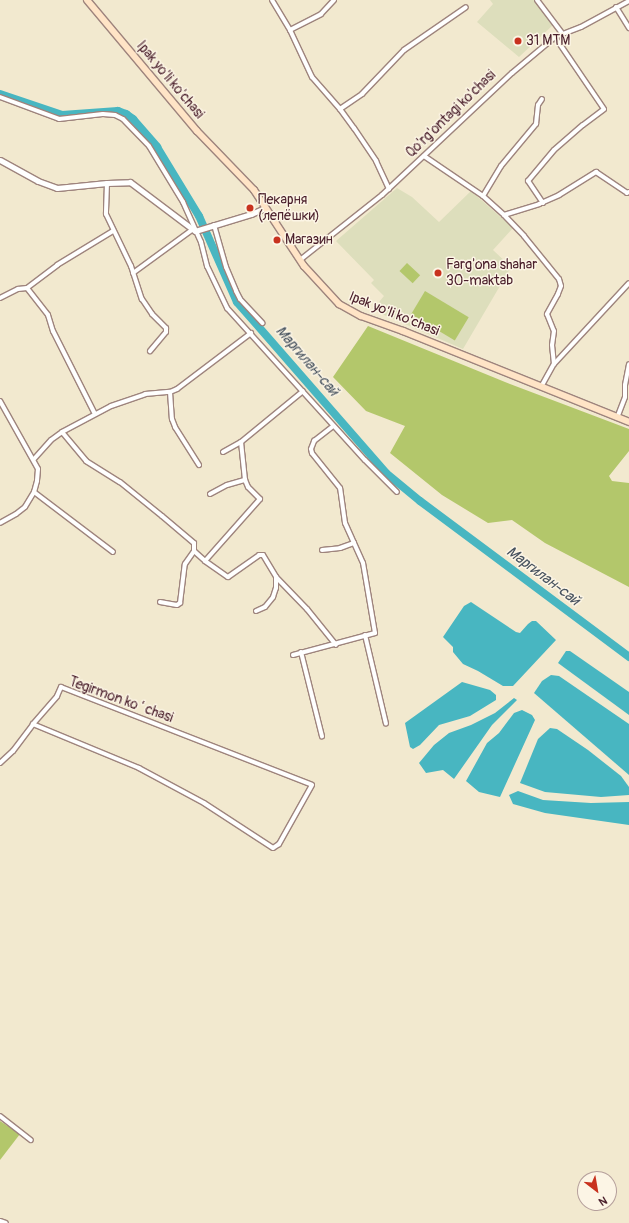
<!DOCTYPE html>
<meta charset="utf-8">
<style>
body{margin:0}
#map{position:relative;width:629px;height:1223px;overflow:hidden;background:#f2e9cf;font-family:Pangolin,sans-serif}
div>[style]{position:absolute}
[style*='--x']{left:calc(var(--x)*1px);top:calc(var(--y)*1px);width:calc(var(--w)*1px);rotate:calc(var(--a)*1deg)}
.built>*{inset:0;background:#dddebc}
.green>*{inset:0;background:#b3c76b;transform-origin:0 0}
.water>*{inset:0;background:#48b6c1}
.river>*{height:8px;margin:-4px;padding:0 4px;transform-origin:4px;border-radius:4px;background:#48b6c1}
.roads{filter:drop-shadow(1px 0 #9e847d) drop-shadow(-1px 0 #9e847d) drop-shadow(0 1px #9e847d) drop-shadow(0 -1px #9e847d)}
.minor>*{height:4px;margin:-2px;padding:0 2px;transform-origin:2px;border-radius:2px;background:#fff}
.tertiary>*{height:5px;margin:-2.5px;padding:0 2.5px;transform-origin:2.5px;border-radius:2.5px;background:#fff}
.secondary>*{height:6px;margin:-3px;padding:0 3px;transform-origin:3px;border-radius:3px;background:#ffe4c6}
.dots>*{width:11px;height:11px;translate:-50% -50%;box-sizing:border-box;border:2px solid #fcf5e5;border-radius:50%}
span{translate:-50% -50%;white-space:nowrap;text-align:center;line-height:1.15;-webkit-text-stroke:3px #fcf5e5;paint-order:stroke}
.poi-label{font-size:14px;color:#4a1f2b}
.left{translate:0 -50%;text-align:left}
.street-label{font-size:14px;color:#4a1f2b}
.water-label{font-size:15px;color:#495460;font-style:italic}
.north{position:absolute;left:577px;top:1171px;width:40px;height:40px;box-sizing:border-box;background:#fcf5e5;border:1px solid #b59f9b;border-radius:50%;rotate:149deg;font-size:11px;font-weight:700;line-height:16px;text-align:center;color:#4a1f2b}
.north::after{content:'';display:block;margin:auto;width:14px;height:18px;background:#c8321e;clip-path:polygon(50% 0,100% 100%,50% 72%,0 100%)}
</style>
<div id="map">
<div class="built">
<div style="clip-path:polygon(490px 0,534px 0,553px 25px,519px 57px,477px 22px,493px 4px)"></div>
<div style="clip-path:polygon(397px 188px,412px 197px,439px 222px,471px 191px,513px 228px,493px 250px,511px 267px,463px 349px,377px 312px,381px 304px,379px 302px,384px 296px,371px 283px,374px 280px,336px 241px)"></div>
</div>
<div class="green">
<div style="left:407px;top:263px;width:18px;height:11px;rotate:43deg"></div>
<div style="left:425px;top:291px;width:51px;height:27px;rotate:31deg"></div>
<div style="clip-path:polygon(368px 326px,505px 382px,629px 429px,629px 451px,609px 476px,612px 481px,629px 483px,629px 587px,545px 543px,512px 520px,488px 523px,442px 495px,390px 453px,405px 426px,366px 411px,333px 377px)"></div>
<div style="clip-path:polygon(0 1121px,20px 1134px,0 1160px)"></div>
</div>
<div class="water">
<div style="clip-path:polygon(471px 602px,516px 632px,520px 633px,528px 624px,532px 621px,536px 621px,556px 640px,513px 686px,503px 686px,478px 671px,463px 664px,453px 652px,453px 647px,443px 637px,464px 606px)"></div>
<div style="clip-path:polygon(566px 651px,570px 651px,629px 692px,629px 715px,558px 663px)"></div>
<div style="clip-path:polygon(551px 675px,559px 676px,629px 724px,629px 775px,534px 693px,542px 681px)"></div>
<div style="clip-path:polygon(462px 682px,490px 690px,496px 695px,496px 700px,470px 716px,439px 725px,420px 745px,413px 749px,410px 747px,405px 723px)"></div>
<div style="clip-path:polygon(514px 698px,517px 700px,492px 725px,454px 779px,443px 770px,426px 773px,419px 763px,434px 745px,449px 733px,471px 725px,495px 713px)"></div>
<div style="clip-path:polygon(522px 710px,532px 715px,535px 720px,500px 797px,479px 792px,466px 781px,487px 743px,499px 733px,514px 713px)"></div>
<div style="clip-path:polygon(550px 728px,557px 729px,588px 750px,621px 776px,629px 787px,629px 795px,601px 797px,545px 792px,520px 783px,538px 739px)"></div>
<div style="clip-path:polygon(518px 791px,543px 800px,591px 803px,629px 802px,629px 825px,545px 813px,513px 804px,509px 795px)"></div>
</div>
<div class="river">
<div style="--x:0;--y:94;--w:65;--a:18.7"></div>
<div style="--x:62;--y:115;--w:56;--a:-4.1"></div>
<div style="--x:118;--y:111;--w:9;--a:21"></div>
<div style="--x:126;--y:114;--w:9;--a:36"></div>
<div style="--x:133;--y:119;--w:37;--a:49"></div>
<div style="--x:157;--y:147;--w:81;--a:58.7"></div>
<div style="--x:199;--y:216;--w:94;--a:66.2"></div>
<div style="--x:237;--y:302;--w:227;--a:48.9"></div>
<div style="--x:386;--y:473;--w:44;--a:39.5"></div>
<div style="--x:420;--y:501;--w:261;--a:36.7"></div>
</div>
<div class="roads">
<div class="minor">
<div style="--x:272;--y:0;--w:35;--a:59"></div>
<div style="--x:290;--y:30;--w:52;--a:64.9"></div>
<div style="--x:312;--y:77;--w:43;--a:48.8"></div>
<div style="--x:340;--y:109;--w:24;--a:54"></div>
<div style="--x:354;--y:128;--w:40;--a:56"></div>
<div style="--x:376;--y:161;--w:31;--a:65"></div>
<div style="--x:537;--y:0;--w:41;--a:52.9"></div>
<div style="--x:616;--y:7;--w:25;--a:58"></div>
<div style="--x:290;--y:30;--w:35;--a:-27"></div>
<div style="--x:321;--y:14;--w:19;--a:-47"></div>
<div style="--x:0;--y:97;--w:63;--a:20.4"></div>
<div style="--x:59;--y:119;--w:44;--a:-6.5"></div>
<div style="--x:103;--y:114;--w:12;--a:5"></div>
<div style="--x:115;--y:115;--w:9;--a:27"></div>
<div style="--x:123;--y:119;--w:37;--a:46"></div>
<div style="--x:149;--y:146;--w:66;--a:58.7"></div>
<div style="--x:183;--y:202;--w:44;--a:65.8"></div>
<div style="--x:201;--y:242;--w:25;--a:76"></div>
<div style="--x:207;--y:266;--w:47;--a:64.5"></div>
<div style="--x:227;--y:308;--w:205;--a:47.8"></div>
<div style="--x:365;--y:460;--w:45;--a:45"></div>
<div style="--x:340;--y:109;--w:27;--a:-34"></div>
<div style="--x:362;--y:94;--w:61;--a:-46.3"></div>
<div style="--x:404;--y:50;--w:75;--a:-34.7"></div>
<div style="--x:424;--y:156;--w:71;--a:34.1"></div>
<div style="--x:483;--y:196;--w:28;--a:42"></div>
<div style="--x:504;--y:215;--w:29;--a:46"></div>
<div style="--x:524;--y:236;--w:55;--a:50.9"></div>
<div style="--x:559;--y:279;--w:7;--a:74"></div>
<div style="--x:561;--y:286;--w:9;--a:111"></div>
<div style="--x:558;--y:294;--w:23;--a:119"></div>
<div style="--x:547;--y:314;--w:18;--a:68"></div>
<div style="--x:554;--y:331;--w:14;--a:98"></div>
<div style="--x:552;--y:345;--w:19;--a:84"></div>
<div style="--x:107;--y:183;--w:31;--a:92"></div>
<div style="--x:106;--y:214;--w:58;--a:64.3"></div>
<div style="--x:131;--y:266;--w:35;--a:72"></div>
<div style="--x:142;--y:299;--w:18;--a:56"></div>
<div style="--x:152;--y:314;--w:20;--a:45"></div>
<div style="--x:166;--y:328;--w:4;--a:90"></div>
<div style="--x:166;--y:332;--w:25;--a:130"></div>
<div style="--x:483;--y:196;--w:35;--a:-59"></div>
<div style="--x:501;--y:166;--w:55;--a:-50.2"></div>
<div style="--x:536;--y:124;--w:19;--a:-84"></div>
<div style="--x:538;--y:105;--w:7;--a:-56"></div>
<div style="--x:543;--y:203;--w:27;--a:-124"></div>
<div style="--x:528;--y:181;--w:40;--a:-50"></div>
<div style="--x:554;--y:150;--w:38;--a:-41"></div>
<div style="--x:583;--y:125;--w:26;--a:-37"></div>
<div style="--x:604;--y:109;--w:87;--a:-124.2"></div>
<div style="--x:504;--y:215;--w:37;--a:-17"></div>
<div style="--x:539;--y:204;--w:22;--a:-24"></div>
<div style="--x:559;--y:195;--w:44;--a:-31.9"></div>
<div style="--x:596;--y:172;--w:37;--a:34"></div>
<div style="--x:627;--y:193;--w:2;--a:-27"></div>
<div style="--x:214;--y:225;--w:44;--a:74.1"></div>
<div style="--x:226;--y:267;--w:26;--a:67"></div>
<div style="--x:236;--y:291;--w:9;--a:63"></div>
<div style="--x:240;--y:299;--w:33;--a:47"></div>
<div style="--x:300;--y:260;--w:105;--a:-38.4"></div>
<div style="--x:382;--y:195;--w:178;--a:-43.2"></div>
<div style="--x:512;--y:73;--w:56;--a:-39.9"></div>
<div style="--x:555;--y:37;--w:28;--a:-21"></div>
<div style="--x:581;--y:27;--w:55;--a:-28.4"></div>
<div style="--x:133;--y:273;--w:73;--a:-36.1"></div>
<div style="--x:27;--y:288;--w:34;--a:52"></div>
<div style="--x:48;--y:315;--w:17;--a:73"></div>
<div style="--x:53;--y:331;--w:93;--a:63.2"></div>
<div style="--x:0;--y:298;--w:20;--a:-27"></div>
<div style="--x:18;--y:289;--w:9;--a:-6"></div>
<div style="--x:27;--y:288;--w:38;--a:-37"></div>
<div style="--x:57;--y:265;--w:66;--a:-31.3"></div>
<div style="--x:541;--y:387;--w:26;--a:-61"></div>
<div style="--x:554;--y:364;--w:110;--a:-47.2"></div>
<div style="--x:170;--y:392;--w:27;--a:86"></div>
<div style="--x:172;--y:419;--w:9;--a:69"></div>
<div style="--x:175;--y:427;--w:45;--a:57.7"></div>
<div style="--x:0;--y:401;--w:78;--a:60.8"></div>
<div style="--x:38;--y:469;--w:12;--a:95"></div>
<div style="--x:37;--y:481;--w:11;--a:105"></div>
<div style="--x:34;--y:492;--w:17;--a:121"></div>
<div style="--x:25;--y:507;--w:11;--a:142"></div>
<div style="--x:16;--y:514;--w:18;--a:151"></div>
<div style="--x:617;--y:418;--w:22;--a:-69"></div>
<div style="--x:625;--y:397;--w:12;--a:-90"></div>
<div style="--x:625;--y:385;--w:21;--a:-79"></div>
<div style="--x:62;--y:432;--w:38;--a:50"></div>
<div style="--x:86;--y:461;--w:40;--a:32"></div>
<div style="--x:120;--y:482;--w:54;--a:39"></div>
<div style="--x:162;--y:516;--w:42;--a:40.2"></div>
<div style="--x:194;--y:543;--w:8;--a:90"></div>
<div style="--x:194;--y:551;--w:15;--a:42"></div>
<div style="--x:205;--y:561;--w:28;--a:35"></div>
<div style="--x:228;--y:577;--w:38;--a:-35"></div>
<div style="--x:259;--y:555;--w:4;--a:0"></div>
<div style="--x:263;--y:555;--w:26;--a:59"></div>
<div style="--x:276;--y:577;--w:45;--a:45.9"></div>
<div style="--x:307;--y:609;--w:46;--a:51.1"></div>
<div style="--x:223;--y:452;--w:21;--a:-29"></div>
<div style="--x:241;--y:442;--w:80;--a:-39.4"></div>
<div style="--x:34;--y:459;--w:25;--a:-48"></div>
<div style="--x:51;--y:440;--w:14;--a:-36"></div>
<div style="--x:62;--y:432;--w:55;--a:-28"></div>
<div style="--x:111;--y:406;--w:36;--a:-19"></div>
<div style="--x:145;--y:394;--w:25;--a:-5"></div>
<div style="--x:170;--y:392;--w:8;--a:-23"></div>
<div style="--x:177;--y:389;--w:93;--a:-37.1"></div>
<div style="--x:34;--y:492;--w:99;--a:37.2"></div>
<div style="--x:210;--y:494;--w:19;--a:-28"></div>
<div style="--x:227;--y:485;--w:19;--a:-16"></div>
<div style="--x:322;--y:550;--w:18;--a:-6"></div>
<div style="--x:340;--y:548;--w:15;--a:-20"></div>
<div style="--x:205;--y:561;--w:83;--a:-48.4"></div>
<div style="--x:260;--y:499;--w:17;--a:-135"></div>
<div style="--x:248;--y:487;--w:8;--a:-113"></div>
<div style="--x:245;--y:480;--w:38;--a:-96"></div>
<div style="--x:160;--y:602;--w:17;--a:10"></div>
<div style="--x:177;--y:605;--w:4;--a:-34"></div>
<div style="--x:180;--y:603;--w:39;--a:-83"></div>
<div style="--x:185;--y:564;--w:16;--a:-55"></div>
<div style="--x:256;--y:611;--w:10;--a:-24"></div>
<div style="--x:265;--y:607;--w:13;--a:-51"></div>
<div style="--x:273;--y:597;--w:9;--a:-72"></div>
<div style="--x:276;--y:588;--w:11;--a:-90"></div>
<div style="--x:365;--y:635;--w:91;--a:76.7"></div>
<div style="--x:301;--y:652;--w:87;--a:76"></div>
<div style="--x:293;--y:655;--w:85;--a:-15"></div>
<div style="--x:375;--y:633;--w:71;--a:-99.7"></div>
<div style="--x:363;--y:563;--w:44;--a:-114.2"></div>
<div style="--x:345;--y:523;--w:35;--a:-98"></div>
<div style="--x:340;--y:488;--w:45;--a:-128.7"></div>
<div style="--x:312;--y:453;--w:4;--a:-104"></div>
<div style="--x:311;--y:449;--w:9;--a:-69"></div>
<div style="--x:314;--y:441;--w:24;--a:-38"></div>
<div style="--x:0;--y:763;--w:18;--a:-43"></div>
<div style="--x:13;--y:751;--w:34;--a:-53"></div>
<div style="--x:33;--y:724;--w:37;--a:-49"></div>
<div style="--x:57;--y:696;--w:10;--a:-66"></div>
<div style="--x:61;--y:687;--w:269;--a:21.3"></div>
<div style="--x:312;--y:785;--w:68;--a:119.2"></div>
<div style="--x:279;--y:844;--w:7;--a:146"></div>
<div style="--x:273;--y:848;--w:82;--a:-146.9"></div>
<div style="--x:204;--y:803;--w:74;--a:-151.7"></div>
<div style="--x:139;--y:768;--w:115;--a:-157.5"></div>
<div style="--x:0;--y:1116;--w:39;--a:38"></div>
<div style="--x:0;--y:1221;--w:6;--a:18"></div>
</div>
<div class="tertiary">
<div style="--x:0;--y:160;--w:43;--a:28.9"></div>
<div style="--x:38;--y:181;--w:20;--a:20"></div>
<div style="--x:57;--y:188;--w:50;--a:-5.7"></div>
<div style="--x:107;--y:183;--w:23;--a:-2"></div>
<div style="--x:130;--y:182;--w:81;--a:37"></div>
<div style="--x:195;--y:231;--w:59;--a:-16.9"></div>
<div style="--x:251;--y:214;--w:15;--a:-23"></div>
</div>
<div class="secondary">
<div style="--x:87;--y:0;--w:171;--a:50"></div>
<div style="--x:197;--y:131;--w:82;--a:46"></div>
<div style="--x:254;--y:190;--w:91;--a:56.7"></div>
<div style="--x:304;--y:266;--w:52;--a:47.4"></div>
<div style="--x:339;--y:304;--w:25;--a:29"></div>
<div style="--x:361;--y:316;--w:45;--a:19.7"></div>
<div style="--x:403;--y:331;--w:244;--a:21.9"></div>
</div>
</div>
<div class="dots">
<div style="left:518px;top:41px;background:#c8321e"></div>
<div style="left:250px;top:208px;background:#c8321e"></div>
<div style="left:277px;top:240px;background:#c8321e"></div>
<div style="left:438px;top:273px;background:#c8321e"></div>
</div>
<div class="poi-label">
<span class="left" style="left:526px;top:41px">31 MTM</span>
<span class="left" style="left:258px;top:208px">Пекарня<br>(лепёшки)</span>
<span class="left" style="left:285px;top:240px">Магазин</span>
<span class="left" style="left:446px;top:273px">Farg'ona shahar<br>30-maktab</span>
</div>
<div class="street-label">
<span style="left:170px;top:80px;rotate:50deg">Ipak yo'li ko'chasi</span>
<span style="left:451px;top:114px;rotate:-44deg">Qo'rg'ontagi ko'chasi</span>
<span style="left:394px;top:314px;rotate:22deg">Ipak yo'li ko'chasi</span>
<span style="left:121px;top:700px;rotate:20deg">Tegirmon koʻchasi</span>
</div>
<div class="water-label">
<span style="left:307px;top:361px;rotate:49deg">Маргилан-сай</span>
<span style="left:543px;top:576px;rotate:37deg">Маргилан-сай</span>
</div>
<div class="north">N</div>
</div>
